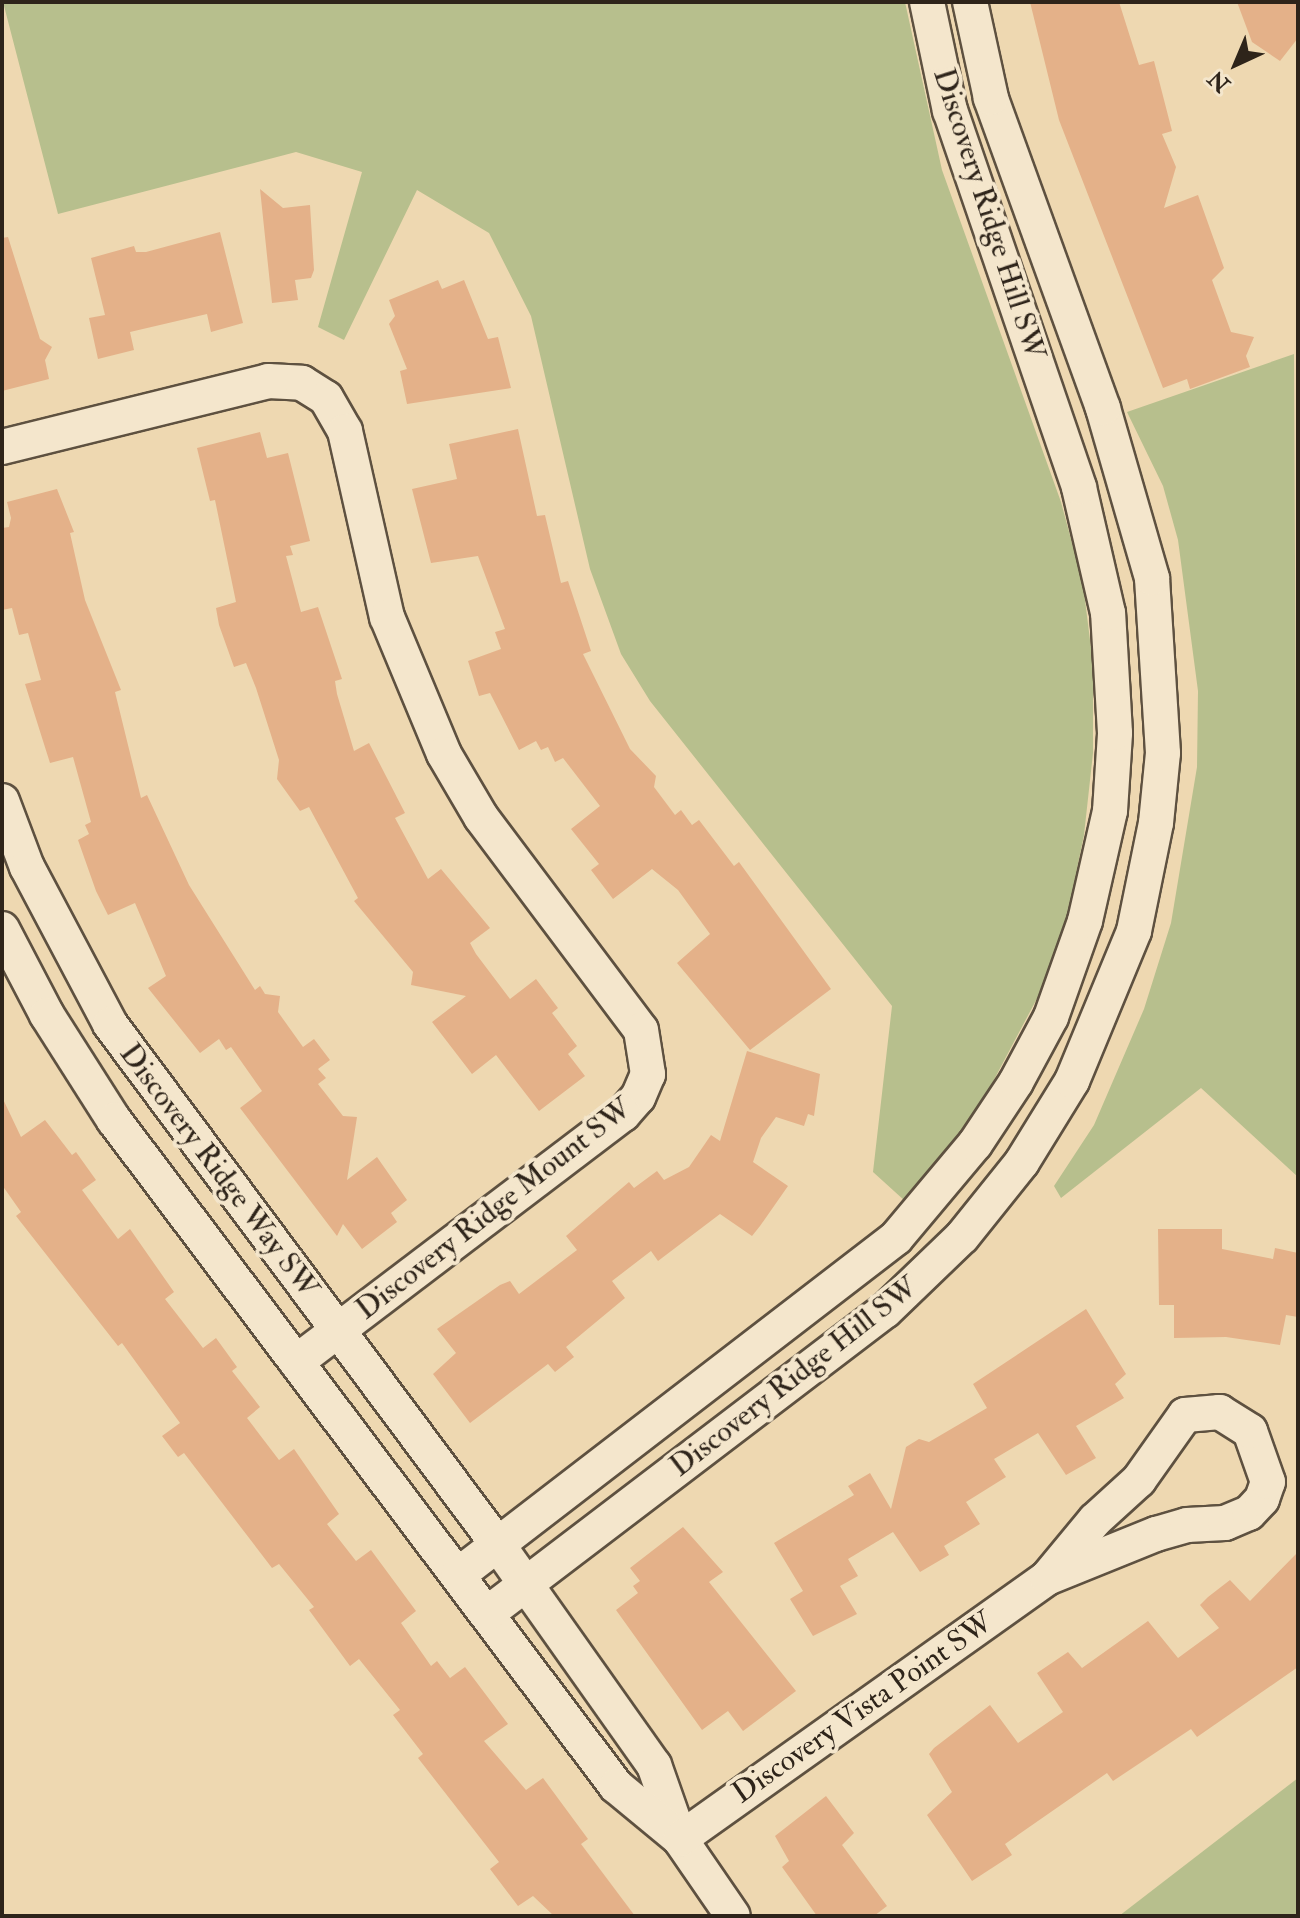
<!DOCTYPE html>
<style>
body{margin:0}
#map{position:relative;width:1300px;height:1918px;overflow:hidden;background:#eed8b1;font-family:"IM FELL Double Pica",serif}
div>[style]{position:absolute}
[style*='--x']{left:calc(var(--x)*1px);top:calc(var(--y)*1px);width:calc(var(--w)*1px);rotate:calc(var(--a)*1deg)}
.green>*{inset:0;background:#b7bf8d}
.building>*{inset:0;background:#e4b189}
.roads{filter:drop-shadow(2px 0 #5e5140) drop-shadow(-2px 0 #5e5140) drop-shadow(0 2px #5e5140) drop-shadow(0 -2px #5e5140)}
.street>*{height:34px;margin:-17px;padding:0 17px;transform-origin:17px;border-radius:17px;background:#f4e6cc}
span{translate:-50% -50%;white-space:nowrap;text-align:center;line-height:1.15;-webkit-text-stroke:8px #f4e6cc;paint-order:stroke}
.street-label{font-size:30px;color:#2e241a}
.frame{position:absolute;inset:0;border:4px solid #2e241a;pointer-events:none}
.north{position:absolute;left:1196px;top:24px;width:80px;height:80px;-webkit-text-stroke:6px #f4e6cc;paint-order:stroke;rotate:224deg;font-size:22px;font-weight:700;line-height:32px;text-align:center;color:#2e241a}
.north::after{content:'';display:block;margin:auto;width:28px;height:36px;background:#2e241a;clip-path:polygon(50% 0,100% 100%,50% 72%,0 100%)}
</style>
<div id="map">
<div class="green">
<div style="clip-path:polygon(3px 2px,905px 2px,942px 170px,1061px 502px,1083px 584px,1093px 664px,1093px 753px,1084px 835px,1067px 917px,1042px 989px,970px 1125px,905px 1201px,873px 1172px,892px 1006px,650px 701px,621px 654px,590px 569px,531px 316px,489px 233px,417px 190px,344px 340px,318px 327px,362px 172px,296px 152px,58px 214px)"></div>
<div style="clip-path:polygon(1294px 354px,1298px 1177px,1201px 1088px,1061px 1198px,1054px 1186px,1094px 1125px,1144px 1009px,1171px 923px,1197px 767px,1198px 691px,1178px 540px,1163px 486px,1127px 412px)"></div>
<div style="clip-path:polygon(1298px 1778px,1298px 1916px,1119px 1916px)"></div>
</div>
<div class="building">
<div style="clip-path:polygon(1030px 2px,1119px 2px,1139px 65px,1154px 61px,1172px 131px,1162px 134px,1176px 167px,1164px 208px,1198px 195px,1224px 268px,1212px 280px,1231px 332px,1254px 337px,1246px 356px,1250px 367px,1190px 389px,1187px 379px,1163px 388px,1059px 120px)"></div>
<div style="clip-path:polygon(1237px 2px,1298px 2px,1298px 38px,1280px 61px,1252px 42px)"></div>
<div style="clip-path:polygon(260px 189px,283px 208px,310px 205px,314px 270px,311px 278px,295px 280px,298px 300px,272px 303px)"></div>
<div style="clip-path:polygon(220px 232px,243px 323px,211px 332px,207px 314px,130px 332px,134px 350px,98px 359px,89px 318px,105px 315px,91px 258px,134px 246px,136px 252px,146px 252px)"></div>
<div style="clip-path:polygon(8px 237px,40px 339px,52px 347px,45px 360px,49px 379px,2px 391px,2px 238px)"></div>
<div style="clip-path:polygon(438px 280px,442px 289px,464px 280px,488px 339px,498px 337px,511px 388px,407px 404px,400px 371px,407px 369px,389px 324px,395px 316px,389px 300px)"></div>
<div style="clip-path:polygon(518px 429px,537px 516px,545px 515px,561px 583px,568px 581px,591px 651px,583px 654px,630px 749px,656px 776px,654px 787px,675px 815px,681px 810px,692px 825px,699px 820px,734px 866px,739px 862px,831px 989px,750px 1050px,677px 963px,710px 934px,678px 890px,652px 869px,613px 899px,591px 870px,599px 864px,571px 829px,600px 806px,563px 758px,555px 762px,548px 747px,541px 750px,536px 741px,519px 750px,490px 693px,479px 696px,468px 661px,501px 649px,495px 632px,505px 629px,478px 556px,431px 563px,412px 489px,457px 479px,449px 444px)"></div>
<div style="clip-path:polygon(260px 432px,267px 458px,288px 453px,310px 541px,290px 546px,293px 555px,286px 556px,301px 612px,318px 607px,342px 679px,335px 681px,337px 694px,354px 751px,369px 743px,405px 813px,395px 818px,428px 879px,441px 869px,490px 928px,470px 943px,476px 954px,510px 999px,536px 979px,558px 1008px,552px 1013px,577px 1046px,568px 1054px,585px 1076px,539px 1111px,496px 1055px,472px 1074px,432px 1022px,466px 996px,411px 985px,413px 972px,354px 901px,358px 898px,309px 807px,300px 811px,277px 779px,279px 760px,256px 688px,246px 663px,234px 667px,219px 625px,216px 608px,236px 602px,215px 500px,210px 501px,197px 448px)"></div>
<div style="clip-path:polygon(57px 489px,74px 532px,70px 533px,85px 600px,121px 690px,115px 692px,141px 798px,147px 795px,189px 885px,255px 990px,260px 986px,265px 994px,280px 996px,278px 1012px,303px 1047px,314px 1039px,330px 1060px,318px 1069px,326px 1078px,318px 1084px,343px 1116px,357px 1117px,347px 1180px,377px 1157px,407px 1200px,391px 1213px,397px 1222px,362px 1249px,343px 1224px,337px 1236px,240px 1108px,262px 1091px,231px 1047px,226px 1050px,219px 1039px,200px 1053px,148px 988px,166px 976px,135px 903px,108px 915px,96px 891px,78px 840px,89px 834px,85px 825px,91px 822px,73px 757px,50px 763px,25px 684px,41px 680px,28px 633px,19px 635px,12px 608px,2px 610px,2px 528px,9px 527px,11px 518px,7px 502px)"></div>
<div style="clip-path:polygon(747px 1051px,820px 1074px,814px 1116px,808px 1114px,804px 1126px,776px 1117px,761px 1138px,753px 1162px,788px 1186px,760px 1226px,752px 1236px,720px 1214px,658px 1261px,651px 1251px,612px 1281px,625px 1298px,566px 1347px,574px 1357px,555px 1372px,548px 1364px,470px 1423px,433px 1374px,456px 1353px,437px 1329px,500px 1285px,510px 1281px,519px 1294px,577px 1250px,566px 1236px,629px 1182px,634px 1188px,657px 1171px,664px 1180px,689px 1167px,711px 1135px,720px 1141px)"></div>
<div style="clip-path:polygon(2px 1097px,21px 1137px,45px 1120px,72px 1155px,76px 1152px,96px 1180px,82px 1190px,118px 1239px,130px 1229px,174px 1292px,165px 1299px,203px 1348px,216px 1338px,237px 1367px,232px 1371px,260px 1407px,247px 1418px,279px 1460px,294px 1449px,339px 1514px,327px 1524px,356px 1561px,371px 1550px,416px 1611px,401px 1623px,431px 1666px,437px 1661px,450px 1678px,465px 1667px,508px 1724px,484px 1741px,526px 1790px,543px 1778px,588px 1839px,581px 1844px,635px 1916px,554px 1916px,533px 1896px,518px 1906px,490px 1869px,499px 1862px,418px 1758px,423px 1754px,393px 1715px,400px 1710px,359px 1659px,350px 1666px,309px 1610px,314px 1607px,279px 1564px,272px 1568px,184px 1453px,178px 1457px,162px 1436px,180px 1423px,122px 1343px,118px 1346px,16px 1216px,21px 1212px,2px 1185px)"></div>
<div style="clip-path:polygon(1158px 1229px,1222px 1229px,1222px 1249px,1273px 1259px,1275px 1248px,1298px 1253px,1298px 1317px,1286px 1315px,1280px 1345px,1226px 1337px,1174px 1338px,1174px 1305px,1159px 1305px)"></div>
<div style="clip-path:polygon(1086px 1309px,1126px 1374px,1115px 1384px,1124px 1398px,1076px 1426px,1096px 1458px,1066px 1475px,1038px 1433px,994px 1459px,1006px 1477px,966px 1502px,980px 1524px,944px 1546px,949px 1555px,920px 1572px,893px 1532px,848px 1559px,858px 1576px,840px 1586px,857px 1614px,813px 1636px,790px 1599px,803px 1591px,774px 1543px,854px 1495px,848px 1486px,870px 1473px,891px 1509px,906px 1447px,919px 1439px,929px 1442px,987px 1408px,973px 1384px)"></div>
<div style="clip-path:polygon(683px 1527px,723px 1572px,709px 1582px,796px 1691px,743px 1731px,728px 1711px,702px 1730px,616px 1610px,638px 1593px,633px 1586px,640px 1581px,630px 1568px)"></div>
<div style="clip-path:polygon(1298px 1552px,1298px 1667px,1197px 1737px,1191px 1729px,1113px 1781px,1107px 1773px,1005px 1844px,1012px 1855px,972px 1881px,927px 1815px,952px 1792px,929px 1754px,934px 1748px,990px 1705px,1018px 1743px,1063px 1712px,1037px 1673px,1068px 1652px,1082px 1668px,1148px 1621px,1178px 1658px,1219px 1628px,1200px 1605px,1208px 1597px,1230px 1580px,1250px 1601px)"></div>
<div style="clip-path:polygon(826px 1796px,854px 1833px,842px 1845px,887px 1906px,874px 1916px,817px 1916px,782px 1867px,789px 1861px,775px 1836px)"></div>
</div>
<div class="roads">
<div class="street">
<div style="--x:2;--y:447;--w:274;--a:-13.9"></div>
<div style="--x:268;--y:381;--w:34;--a:3"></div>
<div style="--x:302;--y:383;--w:28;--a:32"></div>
<div style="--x:326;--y:398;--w:38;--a:60"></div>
<div style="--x:345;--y:431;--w:191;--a:77.3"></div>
<div style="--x:387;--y:617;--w:148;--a:67.4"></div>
<div style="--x:444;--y:754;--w:73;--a:59.6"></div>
<div style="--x:481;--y:817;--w:266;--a:53.1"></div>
<div style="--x:641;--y:1030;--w:45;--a:81"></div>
<div style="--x:648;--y:1074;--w:25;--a:113"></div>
<div style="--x:638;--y:1097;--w:23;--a:131"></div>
<div style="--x:623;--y:1114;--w:410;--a:142.8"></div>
<div style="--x:2;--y:801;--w:71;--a:69.3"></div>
<div style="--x:27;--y:867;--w:178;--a:62.1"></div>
<div style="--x:110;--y:1024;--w:650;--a:53.32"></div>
<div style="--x:498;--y:1545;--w:270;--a:54.7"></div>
<div style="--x:654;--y:1765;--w:78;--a:70.6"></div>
<div style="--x:680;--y:1839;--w:93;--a:55.5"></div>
<div style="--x:2;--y:929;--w:97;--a:62.4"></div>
<div style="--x:47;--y:1015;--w:125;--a:57.5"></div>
<div style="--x:114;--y:1120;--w:834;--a:52.99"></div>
<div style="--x:616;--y:1786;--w:83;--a:39.6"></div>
<div style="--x:458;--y:1575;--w:553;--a:-37.57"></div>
<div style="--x:896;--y:1238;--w:123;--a:-50"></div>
<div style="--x:975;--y:1144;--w:74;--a:-56.5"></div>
<div style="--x:1016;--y:1082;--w:74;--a:-61.7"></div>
<div style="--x:1051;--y:1017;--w:102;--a:-70.5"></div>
<div style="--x:1085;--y:921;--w:113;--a:-77.2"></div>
<div style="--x:1110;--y:811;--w:78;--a:-86.3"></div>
<div style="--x:1115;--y:733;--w:120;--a:-93.3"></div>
<div style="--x:1108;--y:613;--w:129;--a:-103"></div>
<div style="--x:1079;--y:487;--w:398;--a:-108.9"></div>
<div style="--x:950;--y:111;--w:111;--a:-101.9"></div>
<div style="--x:488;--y:1613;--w:499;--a:-37.3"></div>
<div style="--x:885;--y:1311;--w:107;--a:-43.9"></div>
<div style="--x:962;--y:1237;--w:96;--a:-51.3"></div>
<div style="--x:1022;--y:1162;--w:95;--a:-58.3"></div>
<div style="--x:1072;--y:1081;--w:162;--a:-67.5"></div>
<div style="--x:1134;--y:931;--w:110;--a:-78.5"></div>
<div style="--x:1156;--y:823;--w:70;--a:-84.3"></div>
<div style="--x:1163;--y:753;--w:175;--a:-93.6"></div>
<div style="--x:1152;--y:578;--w:177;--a:-106.1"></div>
<div style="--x:1103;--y:408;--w:330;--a:-109.9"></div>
<div style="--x:991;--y:98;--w:98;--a:-102.3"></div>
<div style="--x:680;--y:1839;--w:450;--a:-35.4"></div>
<div style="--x:1047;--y:1578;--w:118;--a:-22"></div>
<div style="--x:1156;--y:1534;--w:32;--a:-16"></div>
<div style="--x:1187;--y:1525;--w:38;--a:-3"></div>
<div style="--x:1225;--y:1523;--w:26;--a:-23"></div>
<div style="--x:1249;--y:1513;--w:19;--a:-47"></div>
<div style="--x:1262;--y:1499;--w:18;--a:-71"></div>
<div style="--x:1268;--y:1482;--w:54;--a:-109.4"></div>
<div style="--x:1250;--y:1431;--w:36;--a:-148"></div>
<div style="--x:1220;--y:1412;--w:35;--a:175"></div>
<div style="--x:1185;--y:1415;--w:80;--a:125.3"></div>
<div style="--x:1139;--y:1480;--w:59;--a:137.7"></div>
<div style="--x:1095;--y:1520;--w:75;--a:129.6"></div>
</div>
</div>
<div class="street-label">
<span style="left:989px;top:214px;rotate:72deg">Discovery Ridge Hill SW</span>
<span style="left:219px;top:1171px;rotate:53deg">Discovery Ridge Way SW</span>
<span style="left:494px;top:1209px;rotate:-38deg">Discovery Ridge Mount SW</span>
<span style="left:794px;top:1377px;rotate:-38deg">Discovery Ridge Hill SW</span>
<span style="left:863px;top:1708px;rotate:-35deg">Discovery Vista Point SW</span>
</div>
<div class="frame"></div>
<div class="north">N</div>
</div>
